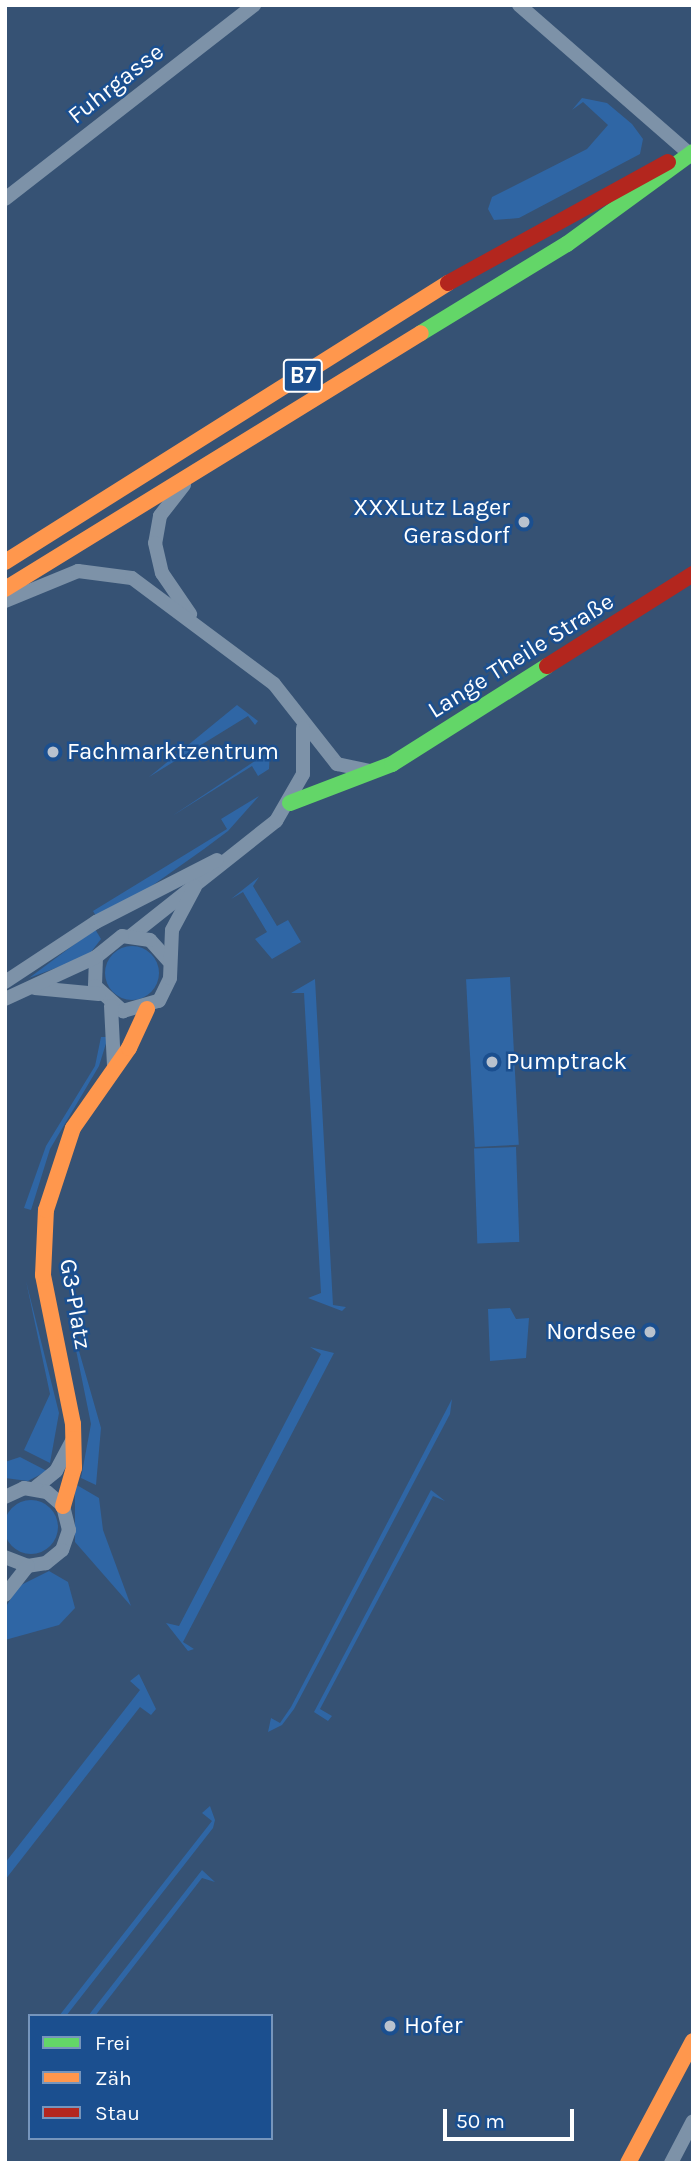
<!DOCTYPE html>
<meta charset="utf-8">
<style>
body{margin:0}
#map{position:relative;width:698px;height:2168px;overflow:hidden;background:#365274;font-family:Karla,sans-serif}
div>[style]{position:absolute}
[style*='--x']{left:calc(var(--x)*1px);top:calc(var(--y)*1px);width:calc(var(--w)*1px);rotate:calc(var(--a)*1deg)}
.green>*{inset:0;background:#2f66a5;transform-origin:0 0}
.round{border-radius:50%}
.street>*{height:14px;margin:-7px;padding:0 7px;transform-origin:7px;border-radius:7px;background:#7d92a8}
.fast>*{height:16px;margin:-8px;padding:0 8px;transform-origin:8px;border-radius:8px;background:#63d668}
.slow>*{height:16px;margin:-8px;padding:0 8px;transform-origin:8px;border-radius:8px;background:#ff974d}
.jam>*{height:16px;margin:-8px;padding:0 8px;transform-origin:8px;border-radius:8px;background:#b3261e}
.dots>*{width:19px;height:19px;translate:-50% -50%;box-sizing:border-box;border:4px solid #1b4f8f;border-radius:50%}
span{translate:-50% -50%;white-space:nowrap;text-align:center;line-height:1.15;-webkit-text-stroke:5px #1b4f8f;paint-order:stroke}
.shield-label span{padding:2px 5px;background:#1b4f8f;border:2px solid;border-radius:5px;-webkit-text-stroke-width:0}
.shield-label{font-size:23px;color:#fff;font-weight:700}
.street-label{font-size:24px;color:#fff}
.poi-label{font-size:24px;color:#fff}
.right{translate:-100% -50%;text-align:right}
.left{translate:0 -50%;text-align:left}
.frame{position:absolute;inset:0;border:7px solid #fff;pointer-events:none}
.legend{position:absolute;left:28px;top:2014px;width:245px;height:126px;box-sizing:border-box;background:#1b4f8f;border:2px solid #7695bc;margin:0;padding:9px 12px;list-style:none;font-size:21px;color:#fff}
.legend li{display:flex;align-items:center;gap:14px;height:35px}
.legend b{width:35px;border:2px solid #7695bc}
.scale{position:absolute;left:443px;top:2109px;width:131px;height:32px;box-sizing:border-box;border:4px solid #fff;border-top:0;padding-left:9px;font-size:21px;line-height:24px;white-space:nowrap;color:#fff;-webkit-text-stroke:5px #1b4f8f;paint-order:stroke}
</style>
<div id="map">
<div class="green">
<div style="clip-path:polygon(582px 98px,607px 103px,632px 124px,643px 139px,640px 154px,519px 218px,494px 220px,488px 209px,492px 197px,587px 149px,608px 125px,583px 102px,572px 110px)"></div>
<div style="clip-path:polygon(237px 705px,258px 721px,255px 725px,248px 716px,149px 777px)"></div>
<div style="clip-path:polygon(270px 751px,269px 769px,258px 776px,252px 766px,172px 816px)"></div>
<div style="clip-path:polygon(259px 796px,228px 831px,204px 849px,129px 902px,96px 916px,93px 911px,227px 829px,221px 819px)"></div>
<div style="clip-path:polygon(259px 877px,253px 886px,277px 926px,288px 920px,301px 942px,272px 959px,255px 939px,267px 932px,243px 892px,231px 899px)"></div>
<div style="clip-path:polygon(95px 929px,101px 939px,88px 956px,29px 978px)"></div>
<div class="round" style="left:105px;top:946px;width:54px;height:54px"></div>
<div style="left:510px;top:977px;width:168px;height:44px;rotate:87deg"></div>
<div style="clip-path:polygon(315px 979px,333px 1305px,346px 1307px,342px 1311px,308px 1298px,321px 1293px,304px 993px,291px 993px)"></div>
<div style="clip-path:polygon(101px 1037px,108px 1037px,99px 1066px,50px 1149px,31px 1210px,24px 1208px,46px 1146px,95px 1066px)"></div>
<div style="left:516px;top:1147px;width:95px;height:42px;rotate:88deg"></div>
<div style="clip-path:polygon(26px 1281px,59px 1413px,50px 1463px,24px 1450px,50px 1394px)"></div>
<div style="clip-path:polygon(510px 1308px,516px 1319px,529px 1318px,526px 1358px,490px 1361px,488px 1309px)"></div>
<div style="clip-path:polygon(78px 1315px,77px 1344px,101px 1428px,96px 1485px,81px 1478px,91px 1424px,75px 1345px)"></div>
<div style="clip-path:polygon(310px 1347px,334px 1353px,183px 1642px,194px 1649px,188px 1651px,166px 1623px,179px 1626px,321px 1354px)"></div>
<div style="clip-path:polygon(452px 1399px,450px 1414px,294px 1709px,282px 1725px,268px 1732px,271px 1718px,280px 1723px,291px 1707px)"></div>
<div style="clip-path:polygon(20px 1457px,47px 1471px,28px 1481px,5px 1478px,5px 1462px)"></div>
<div style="clip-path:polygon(75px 1484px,99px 1498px,103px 1530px,131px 1606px,75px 1542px)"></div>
<div style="clip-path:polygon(431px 1490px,445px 1501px,433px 1496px,320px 1709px,332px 1716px,328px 1721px,314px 1712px)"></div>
<div class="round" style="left:4px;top:1500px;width:54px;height:54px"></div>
<div style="clip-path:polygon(49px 1571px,68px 1582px,75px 1608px,59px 1625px,5px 1640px,5px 1608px,19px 1586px)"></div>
<div style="clip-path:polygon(139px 1674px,156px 1709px,151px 1715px,140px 1707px,5px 1880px,5px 1863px,140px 1690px,130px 1681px)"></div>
<div style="clip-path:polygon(210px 1806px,215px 1820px,213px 1828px,66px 2016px,59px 2016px,212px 1821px,202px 1813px)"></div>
<div style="clip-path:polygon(202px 1870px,215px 1882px,202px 1878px,95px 2016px,88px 2016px)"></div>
</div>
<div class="street">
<div style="--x:519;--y:5;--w:227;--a:41.1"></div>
<div style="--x:5;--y:199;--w:316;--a:-37.9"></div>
<div style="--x:184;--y:485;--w:39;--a:128"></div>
<div style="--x:160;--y:516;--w:27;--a:100"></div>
<div style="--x:155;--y:543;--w:31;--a:77"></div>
<div style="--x:162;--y:573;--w:50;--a:55.7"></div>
<div style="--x:5;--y:601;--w:79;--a:-22.3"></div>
<div style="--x:78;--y:571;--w:54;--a:7.4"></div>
<div style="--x:132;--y:578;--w:177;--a:36.7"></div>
<div style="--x:274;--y:684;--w:102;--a:51.8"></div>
<div style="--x:337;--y:764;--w:35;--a:12"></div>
<div style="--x:132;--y:935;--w:184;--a:-38.4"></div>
<div style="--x:276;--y:821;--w:54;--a:-60.1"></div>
<div style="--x:303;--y:774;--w:46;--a:-90"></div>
<div style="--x:168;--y:960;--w:27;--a:-132"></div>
<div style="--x:150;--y:940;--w:28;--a:-172"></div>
<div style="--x:122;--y:936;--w:33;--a:141"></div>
<div style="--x:96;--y:957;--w:29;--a:92"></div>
<div style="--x:95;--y:986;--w:38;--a:42"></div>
<div style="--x:123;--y:1011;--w:37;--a:-16"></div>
<div style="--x:159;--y:1001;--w:25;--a:-64"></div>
<div style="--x:170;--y:978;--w:48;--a:-87.6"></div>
<div style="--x:172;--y:930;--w:49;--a:-61.9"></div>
<div style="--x:5;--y:982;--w:109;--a:-33.4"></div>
<div style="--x:96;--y:922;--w:136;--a:-27.1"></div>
<div style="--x:35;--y:988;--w:64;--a:5.4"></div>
<div style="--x:5;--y:999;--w:100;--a:-24.8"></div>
<div style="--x:111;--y:1006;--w:59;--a:87.1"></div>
<div style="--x:35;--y:1488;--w:27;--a:-39"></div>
<div style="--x:56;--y:1471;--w:34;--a:-62"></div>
<div style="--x:5;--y:1497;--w:21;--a:-25"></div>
<div style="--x:24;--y:1488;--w:23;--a:10"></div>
<div style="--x:47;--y:1492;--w:21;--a:41"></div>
<div style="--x:63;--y:1506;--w:25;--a:76"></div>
<div style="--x:69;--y:1530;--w:21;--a:109"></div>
<div style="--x:62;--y:1550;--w:21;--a:141"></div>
<div style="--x:46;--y:1563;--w:18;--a:171"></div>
<div style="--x:28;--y:1566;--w:25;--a:-159"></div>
<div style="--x:5;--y:1595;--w:37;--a:-52"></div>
<div style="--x:671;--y:2163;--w:47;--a:-62.4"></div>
</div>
<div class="fast">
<div style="--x:421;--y:333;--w:171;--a:-31.4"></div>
<div style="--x:567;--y:244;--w:156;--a:-36.1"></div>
<div style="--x:290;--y:803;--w:109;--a:-20.9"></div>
<div style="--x:392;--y:764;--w:183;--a:-32.3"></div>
</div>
<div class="slow">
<div style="--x:5;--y:562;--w:524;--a:-32.2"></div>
<div style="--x:5;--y:589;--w:488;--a:-31.6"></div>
<div style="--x:63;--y:1506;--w:40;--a:-74"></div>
<div style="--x:74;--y:1468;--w:44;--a:-91.3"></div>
<div style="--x:73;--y:1424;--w:152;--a:-101.4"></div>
<div style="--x:43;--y:1275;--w:65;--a:-87.4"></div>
<div style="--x:46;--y:1210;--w:86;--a:-71.8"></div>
<div style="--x:73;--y:1128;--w:98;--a:-55"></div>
<div style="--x:129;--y:1048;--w:43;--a:-65.2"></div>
<div style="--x:628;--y:2163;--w:138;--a:-62"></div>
</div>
<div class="jam">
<div style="--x:448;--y:283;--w:251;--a:-28.8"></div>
<div style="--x:547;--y:666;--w:173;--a:-32.2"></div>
</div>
<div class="dots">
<div style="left:524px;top:522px;background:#b9c2ce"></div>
<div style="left:53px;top:752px;background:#b9c2ce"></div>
<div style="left:492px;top:1062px;background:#b9c2ce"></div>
<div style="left:650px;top:1332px;background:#b9c2ce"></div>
<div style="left:390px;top:2026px;background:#b9c2ce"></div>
</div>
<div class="shield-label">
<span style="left:303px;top:376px">B7</span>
</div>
<div class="street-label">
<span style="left:116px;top:84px;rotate:-38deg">Fuhrgasse</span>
<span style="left:521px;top:656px;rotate:-32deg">Lange Theile Straße</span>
<span style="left:75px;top:1304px;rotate:80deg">G3-Platz</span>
</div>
<div class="poi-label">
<span class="right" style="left:510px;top:522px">XXXLutz Lager<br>Gerasdorf</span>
<span class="left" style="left:67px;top:752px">Fachmarktzentrum</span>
<span class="left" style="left:506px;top:1062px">Pumptrack</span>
<span class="right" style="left:636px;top:1332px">Nordsee</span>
<span class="left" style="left:404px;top:2026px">Hofer</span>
</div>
<div class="frame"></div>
<ul class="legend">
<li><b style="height:9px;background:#63d668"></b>Frei</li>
<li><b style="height:9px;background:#ff974d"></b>Zäh</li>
<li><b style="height:9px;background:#b3261e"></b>Stau</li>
</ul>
<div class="scale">50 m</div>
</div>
